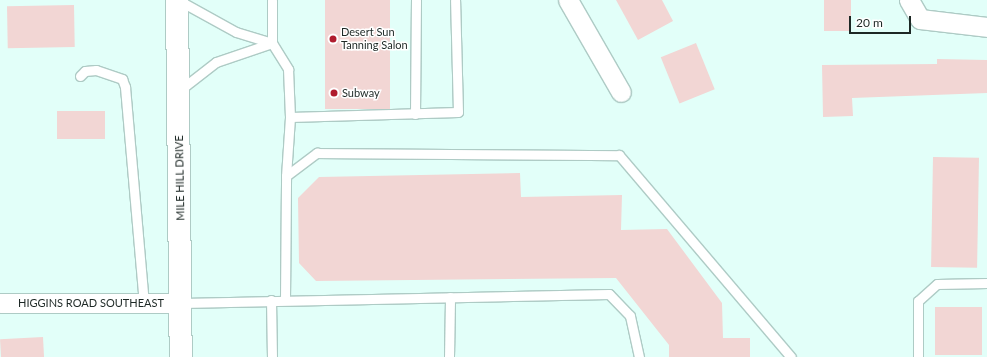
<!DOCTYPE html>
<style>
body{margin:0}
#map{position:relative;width:987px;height:357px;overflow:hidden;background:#e2fff9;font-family:Lato,sans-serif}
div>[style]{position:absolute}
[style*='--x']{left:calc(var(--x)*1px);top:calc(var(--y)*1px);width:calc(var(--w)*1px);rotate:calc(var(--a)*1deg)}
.building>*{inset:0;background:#f2d6d4;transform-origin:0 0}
.roads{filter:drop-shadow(1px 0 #aecbc5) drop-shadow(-1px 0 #aecbc5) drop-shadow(0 1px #aecbc5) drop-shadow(0 -1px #aecbc5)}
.service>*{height:9px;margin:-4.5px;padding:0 4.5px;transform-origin:4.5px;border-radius:4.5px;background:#fff}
.minor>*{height:19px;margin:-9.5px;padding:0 9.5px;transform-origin:9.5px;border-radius:9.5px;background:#fff}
.primary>*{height:22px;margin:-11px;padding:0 11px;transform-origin:11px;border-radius:11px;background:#fff}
.dots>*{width:11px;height:11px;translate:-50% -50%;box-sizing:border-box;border:2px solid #fff;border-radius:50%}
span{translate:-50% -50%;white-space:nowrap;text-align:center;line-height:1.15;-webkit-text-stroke:3px #fff;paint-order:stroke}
.poi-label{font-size:11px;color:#1d2825}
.left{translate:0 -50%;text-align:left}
.street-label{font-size:11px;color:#1d2825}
.scale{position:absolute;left:849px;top:16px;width:62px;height:18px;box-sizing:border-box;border:2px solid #1d2825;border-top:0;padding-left:5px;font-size:12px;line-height:14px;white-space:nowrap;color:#1d2825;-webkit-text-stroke:3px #fff;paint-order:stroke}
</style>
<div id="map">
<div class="building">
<div style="left:325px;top:0;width:65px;height:109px"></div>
<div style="clip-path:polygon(616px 0,662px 0,673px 21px,638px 40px)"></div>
<div style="left:824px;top:0;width:27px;height:31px"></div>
<div style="left:74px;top:5px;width:42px;height:67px;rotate:89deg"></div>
<div style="left:696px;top:43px;width:50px;height:38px;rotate:68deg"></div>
<div style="clip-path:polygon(937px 59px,987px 60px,987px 93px,852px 98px,853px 116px,823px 117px,822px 65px,937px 64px)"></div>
<div style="left:105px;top:111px;width:28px;height:48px;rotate:90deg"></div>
<div style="left:933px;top:157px;width:46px;height:110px;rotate:1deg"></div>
<div style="clip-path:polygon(520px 173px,521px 197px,622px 195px,621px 230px,667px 229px,722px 303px,723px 338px,750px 338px,750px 357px,669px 357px,669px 345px,616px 278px,316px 281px,299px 263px,298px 198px,319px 177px)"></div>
<div style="left:935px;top:307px;width:47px;height:48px"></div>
<div style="left:43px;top:337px;width:20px;height:43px;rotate:87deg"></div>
</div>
<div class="roads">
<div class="service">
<div style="--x:178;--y:0;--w:66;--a:28.9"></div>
<div style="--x:236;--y:32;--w:38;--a:17"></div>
<div style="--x:272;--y:43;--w:59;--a:161.3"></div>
<div style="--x:216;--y:62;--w:46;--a:142.1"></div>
<div style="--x:272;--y:0;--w:43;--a:90"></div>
<div style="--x:272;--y:43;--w:31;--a:58"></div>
<div style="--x:288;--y:69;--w:48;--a:87.6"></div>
<div style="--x:290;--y:117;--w:168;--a:-1.7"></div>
<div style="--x:458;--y:112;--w:112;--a:-91.5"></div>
<div style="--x:80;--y:76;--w:7;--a:-45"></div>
<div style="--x:85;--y:71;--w:11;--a:-5"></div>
<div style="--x:96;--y:70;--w:28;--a:19"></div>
<div style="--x:122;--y:79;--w:9;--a:69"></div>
<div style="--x:125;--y:87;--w:217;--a:85"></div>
<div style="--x:415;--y:114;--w:114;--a:-89.5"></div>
<div style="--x:286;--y:176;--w:59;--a:-86.1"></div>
<div style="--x:285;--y:299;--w:123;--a:-89.5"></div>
<div style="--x:286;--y:176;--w:39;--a:-37"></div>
<div style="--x:317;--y:153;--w:302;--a:0.4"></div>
<div style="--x:619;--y:155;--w:265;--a:49.6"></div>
<div style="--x:271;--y:300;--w:57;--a:89"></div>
<div style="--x:182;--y:303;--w:427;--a:-1.2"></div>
<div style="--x:609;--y:294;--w:30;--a:46"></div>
<div style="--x:630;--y:316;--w:42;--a:77.6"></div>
<div style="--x:449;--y:357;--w:60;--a:-89"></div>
<div style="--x:918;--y:357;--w:56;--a:-90"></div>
<div style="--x:918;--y:301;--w:25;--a:-42"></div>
<div style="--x:937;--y:284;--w:50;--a:-1.1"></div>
</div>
<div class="minor">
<div style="--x:568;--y:0;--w:106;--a:60.1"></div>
<div style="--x:909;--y:0;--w:22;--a:60"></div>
<div style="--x:920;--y:19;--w:67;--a:6.8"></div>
<div style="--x:0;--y:303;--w:182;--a:0"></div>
</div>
<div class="primary">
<div style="--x:177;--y:0;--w:357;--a:89.4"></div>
</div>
</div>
<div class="dots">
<div style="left:333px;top:39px;background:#b01c2e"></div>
<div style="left:334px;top:93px;background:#b01c2e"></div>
</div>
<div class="poi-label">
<span class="left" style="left:341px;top:39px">Desert Sun<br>Tanning Salon</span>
<span class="left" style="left:342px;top:93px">Subway</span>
</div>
<div class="street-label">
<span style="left:180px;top:178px;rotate:-91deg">MILE HILL DRIVE</span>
<span style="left:91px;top:303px">HIGGINS ROAD SOUTHEAST</span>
</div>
<div class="scale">20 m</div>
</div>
